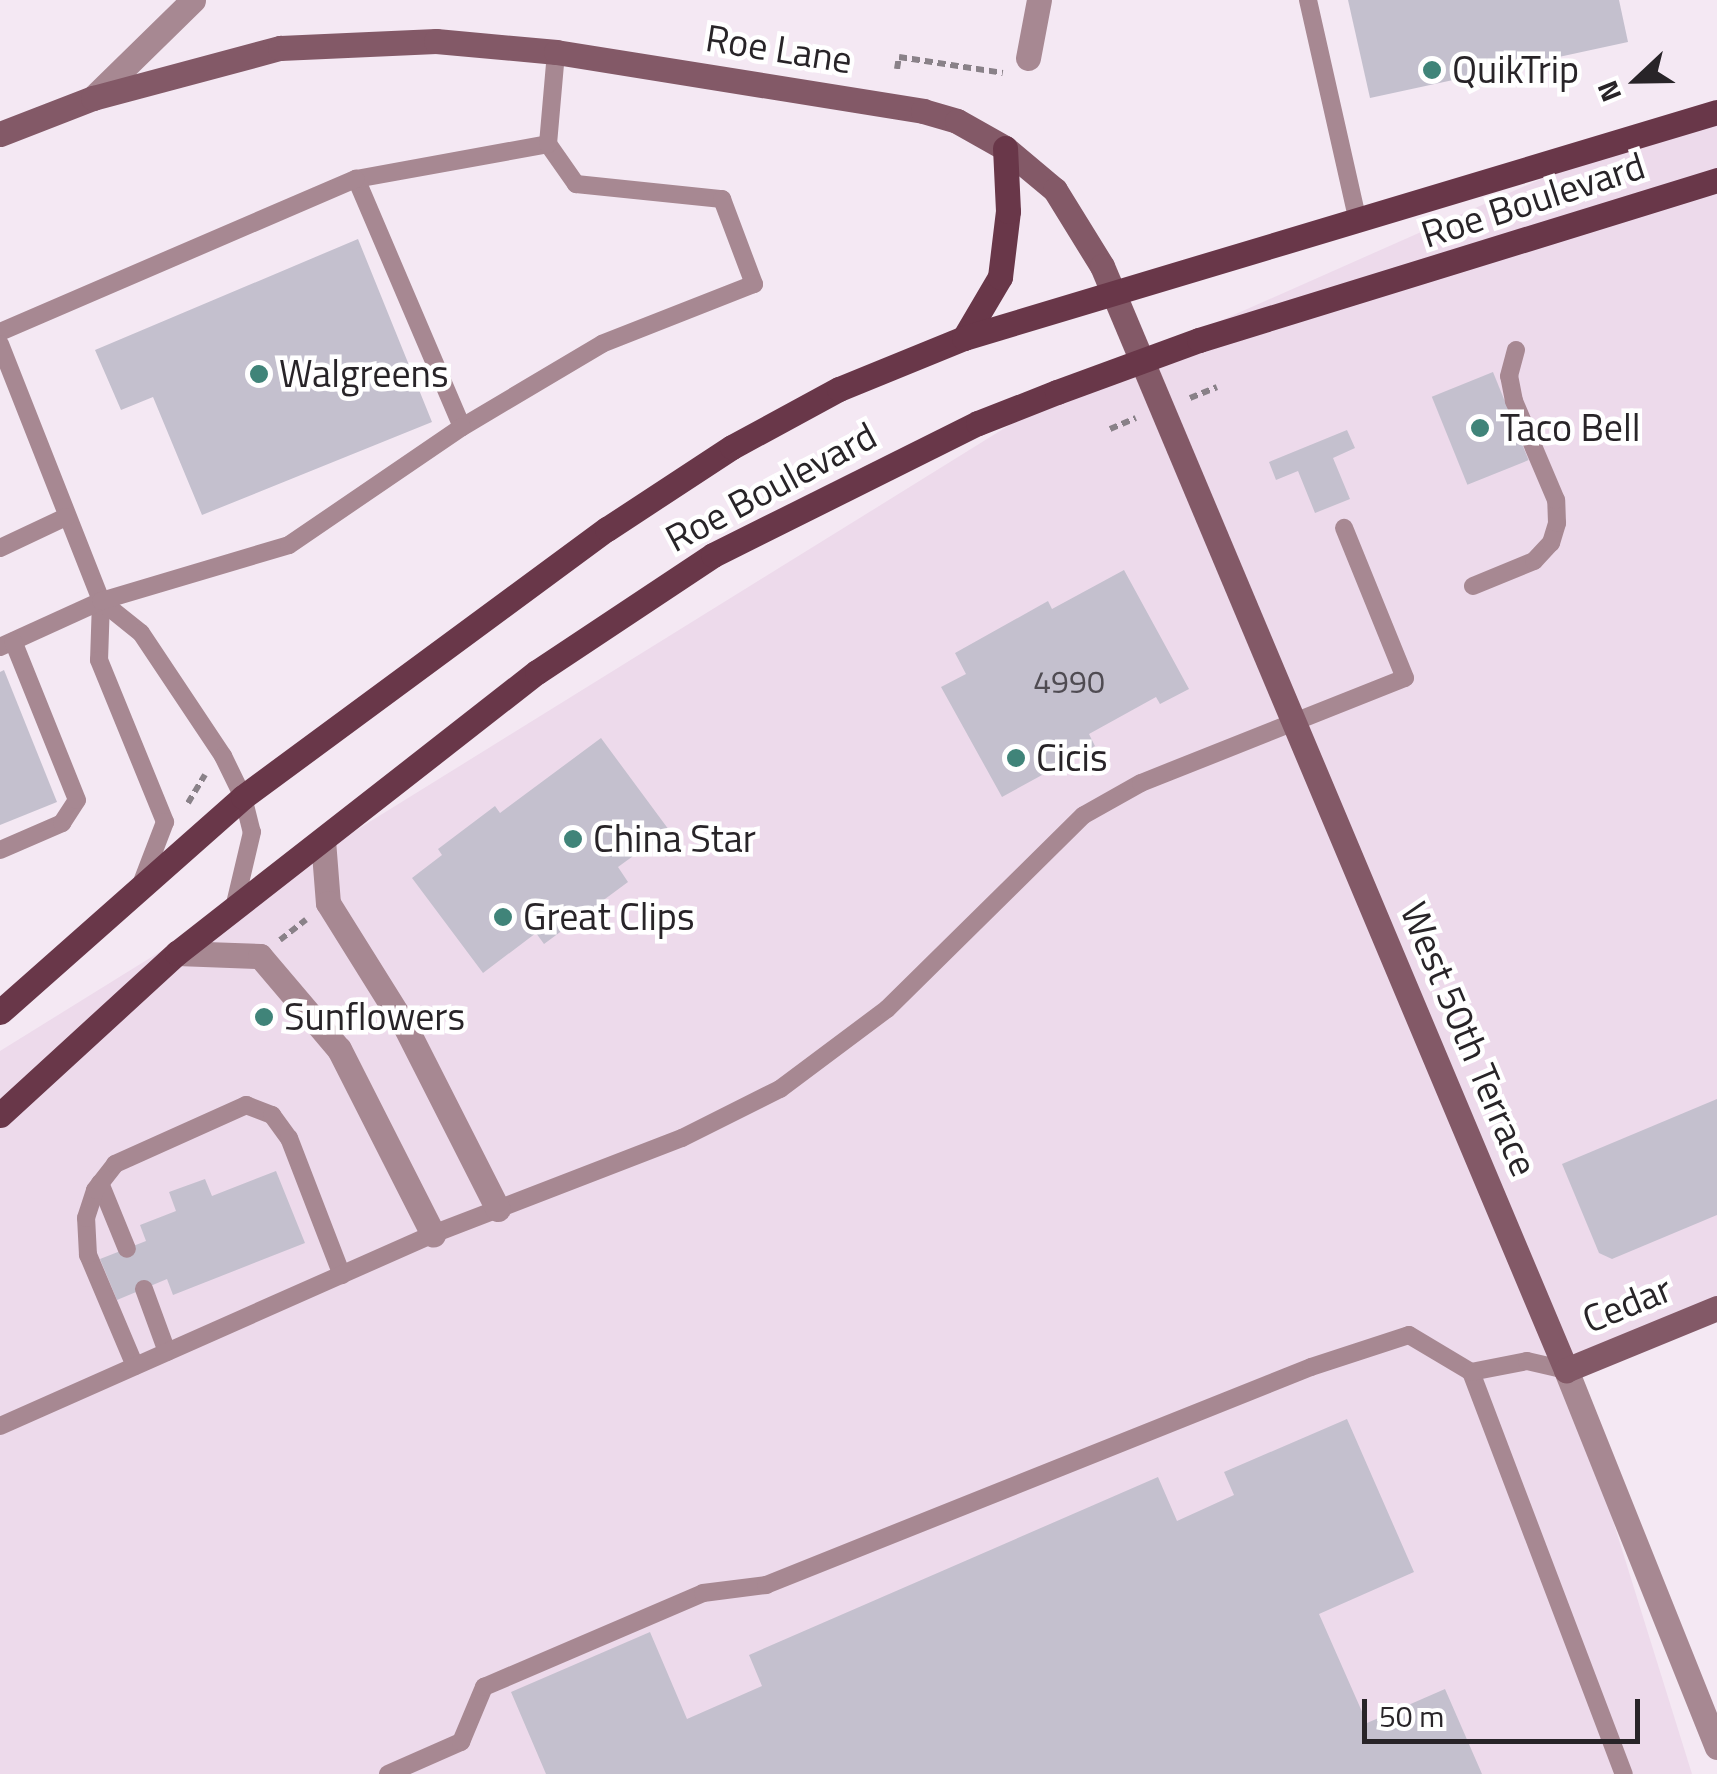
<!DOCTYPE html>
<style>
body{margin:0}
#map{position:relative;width:1717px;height:1774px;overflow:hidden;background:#f4e8f3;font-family:"Titillium Web",sans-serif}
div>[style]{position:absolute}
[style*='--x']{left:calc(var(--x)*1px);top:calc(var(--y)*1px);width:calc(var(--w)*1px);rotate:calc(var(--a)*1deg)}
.built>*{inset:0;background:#eddaeb}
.building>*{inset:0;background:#c4c0ce;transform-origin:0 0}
.path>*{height:6px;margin-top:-3px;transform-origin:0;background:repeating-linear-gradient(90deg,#898188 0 8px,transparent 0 13px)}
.lane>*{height:18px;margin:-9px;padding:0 9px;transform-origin:9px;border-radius:9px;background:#a78892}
.street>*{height:25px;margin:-12.5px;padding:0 12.5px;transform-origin:12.5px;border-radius:12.5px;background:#a78892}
.secondary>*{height:25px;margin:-12.5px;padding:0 12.5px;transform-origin:12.5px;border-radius:12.5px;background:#835967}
.primary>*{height:25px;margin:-12.5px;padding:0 12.5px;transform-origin:12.5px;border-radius:12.5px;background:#693749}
.dots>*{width:28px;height:28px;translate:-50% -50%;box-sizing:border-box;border:5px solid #fff;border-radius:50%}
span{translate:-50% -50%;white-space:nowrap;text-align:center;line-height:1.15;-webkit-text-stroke:9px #fff;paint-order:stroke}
.number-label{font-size:32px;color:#4f4b52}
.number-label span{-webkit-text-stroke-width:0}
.street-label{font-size:38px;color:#282428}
.poi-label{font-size:38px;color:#282428}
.left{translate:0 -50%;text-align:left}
.north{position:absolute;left:1587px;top:30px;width:100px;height:100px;-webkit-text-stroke:8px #fff;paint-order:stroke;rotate:248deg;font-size:28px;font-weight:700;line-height:40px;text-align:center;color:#282428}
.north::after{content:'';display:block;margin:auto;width:35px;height:45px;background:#282428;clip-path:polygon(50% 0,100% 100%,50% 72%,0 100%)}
.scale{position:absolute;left:1362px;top:1699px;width:278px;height:45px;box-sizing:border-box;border:5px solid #282428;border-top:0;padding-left:12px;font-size:30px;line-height:35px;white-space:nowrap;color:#282428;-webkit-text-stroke:8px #fff;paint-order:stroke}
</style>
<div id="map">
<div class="built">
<div style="clip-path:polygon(1717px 101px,1717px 1303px,1566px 1370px,1692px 1774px,0 1774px,0 1051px,1071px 387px)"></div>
</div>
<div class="building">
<div style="clip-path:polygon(1348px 0,1619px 0,1628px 42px,1370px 98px)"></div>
<div style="clip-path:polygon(358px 239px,432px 422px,202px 515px,153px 397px,121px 410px,95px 350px)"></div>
<div style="left:1493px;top:372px;width:95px;height:66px;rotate:68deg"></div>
<div style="clip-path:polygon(1347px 430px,1355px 448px,1333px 458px,1350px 499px,1315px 513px,1298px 471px,1276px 480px,1269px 462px)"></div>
<div style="clip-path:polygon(1124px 570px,1189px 689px,1160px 704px,1156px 697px,1089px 734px,1095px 746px,1002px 797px,941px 687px,966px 674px,955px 653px,1048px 601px,1052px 609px)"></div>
<div style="clip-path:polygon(4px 670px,57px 802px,0 825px,0 672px)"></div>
<div style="clip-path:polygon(601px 738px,669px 830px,618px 867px,628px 882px,544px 944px,536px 933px,483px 973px,412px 878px,442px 855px,438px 849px,495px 806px,500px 813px)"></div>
<div style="clip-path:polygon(1717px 1099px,1717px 1215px,1612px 1259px,1599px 1253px,1562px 1164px)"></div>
<div style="clip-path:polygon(276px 1171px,305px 1243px,173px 1295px,167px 1279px,117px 1300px,100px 1259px,146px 1241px,140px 1225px,176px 1211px,169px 1192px,205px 1179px,212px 1196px)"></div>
<div style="clip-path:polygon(1347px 1419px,1414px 1572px,1319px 1614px,1367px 1723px,1445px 1689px,1482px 1774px,546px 1774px,511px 1692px,650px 1632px,687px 1719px,762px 1686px,749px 1655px,1158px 1477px,1177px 1521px,1234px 1495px,1224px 1472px)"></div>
</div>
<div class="path">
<div style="--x:897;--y:69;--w:12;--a:-81"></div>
<div style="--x:899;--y:57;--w:105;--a:8.7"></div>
<div style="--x:1190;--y:398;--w:29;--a:-22"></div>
<div style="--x:1110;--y:429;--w:28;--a:-23"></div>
<div style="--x:188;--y:803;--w:33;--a:-59"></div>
<div style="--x:280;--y:940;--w:33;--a:-38"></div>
</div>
<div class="lane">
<div style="--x:1308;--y:0;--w:222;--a:77.3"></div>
<div style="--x:548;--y:144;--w:49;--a:55"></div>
<div style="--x:576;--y:184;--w:147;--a:5.9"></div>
<div style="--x:722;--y:199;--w:91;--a:69.4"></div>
<div style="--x:754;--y:284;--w:163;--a:158.5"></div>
<div style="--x:602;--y:344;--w:163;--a:149.3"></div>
<div style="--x:462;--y:427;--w:270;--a:-113.1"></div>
<div style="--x:356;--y:179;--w:195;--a:-10.3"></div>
<div style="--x:548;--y:144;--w:92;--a:-85"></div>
<div style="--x:0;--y:332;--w:387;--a:-23.3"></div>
<div style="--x:0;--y:344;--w:276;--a:68.5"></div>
<div style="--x:101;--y:601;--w:59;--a:91.9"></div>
<div style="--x:99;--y:660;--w:175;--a:67.8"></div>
<div style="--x:165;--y:822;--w:64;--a:111"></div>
<div style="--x:0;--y:548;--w:73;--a:-25.2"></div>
<div style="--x:1473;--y:586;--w:66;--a:-22.3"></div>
<div style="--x:1534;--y:561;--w:25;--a:-47"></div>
<div style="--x:1551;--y:543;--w:21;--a:-73"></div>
<div style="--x:1557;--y:523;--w:23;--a:-92"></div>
<div style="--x:1556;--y:500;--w:108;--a:-113"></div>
<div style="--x:1514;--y:401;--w:25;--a:-101"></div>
<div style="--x:1509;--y:376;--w:27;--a:-75"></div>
<div style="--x:101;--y:601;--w:51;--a:38.7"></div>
<div style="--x:141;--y:633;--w:148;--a:56.3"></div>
<div style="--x:223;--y:756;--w:46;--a:64"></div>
<div style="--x:243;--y:797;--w:36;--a:76"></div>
<div style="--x:252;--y:832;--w:78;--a:103.3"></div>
<div style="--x:0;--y:647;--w:111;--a:-24.5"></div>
<div style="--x:101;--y:601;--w:196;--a:-16.6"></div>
<div style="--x:289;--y:545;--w:209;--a:-34.3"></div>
<div style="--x:0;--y:850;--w:68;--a:-23.5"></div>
<div style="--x:62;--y:823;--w:27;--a:-57"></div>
<div style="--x:77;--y:800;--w:171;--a:-111.9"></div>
<div style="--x:100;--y:1183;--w:71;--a:67.8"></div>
<div style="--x:144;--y:1289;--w:67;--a:69.9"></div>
<div style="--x:135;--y:1366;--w:121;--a:-112.9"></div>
<div style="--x:88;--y:1255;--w:37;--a:-93"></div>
<div style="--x:86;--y:1218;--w:29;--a:-72"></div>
<div style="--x:95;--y:1190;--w:33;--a:-52"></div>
<div style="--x:115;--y:1164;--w:144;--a:-24.2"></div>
<div style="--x:246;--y:1105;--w:28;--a:21"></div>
<div style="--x:272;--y:1115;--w:29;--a:54"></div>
<div style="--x:289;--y:1138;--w:147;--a:68.9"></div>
<div style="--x:1471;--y:1372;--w:430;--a:69.2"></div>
<div style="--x:0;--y:1426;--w:474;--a:-23.9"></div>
<div style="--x:433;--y:1234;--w:267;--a:-21.1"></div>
<div style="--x:682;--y:1138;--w:110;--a:-26.6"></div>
<div style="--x:780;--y:1089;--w:134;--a:-36.8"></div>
<div style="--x:887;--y:1009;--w:276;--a:-44.6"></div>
<div style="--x:1084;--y:815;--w:65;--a:-29.3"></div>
<div style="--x:1141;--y:783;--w:284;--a:-21.7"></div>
<div style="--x:1405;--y:678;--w:162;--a:-112.1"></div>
<div style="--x:388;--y:1774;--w:80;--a:-23.7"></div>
<div style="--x:461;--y:1742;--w:60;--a:-67.3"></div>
<div style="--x:484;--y:1687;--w:238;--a:-23.2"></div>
<div style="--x:703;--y:1593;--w:64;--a:-7.2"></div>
<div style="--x:766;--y:1585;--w:587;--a:-21.8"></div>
<div style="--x:1311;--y:1367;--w:103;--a:-18.1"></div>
<div style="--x:1409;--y:1335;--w:72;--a:30.8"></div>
<div style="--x:1471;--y:1372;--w:57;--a:-11.1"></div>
<div style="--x:1527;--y:1361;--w:40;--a:13"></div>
</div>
<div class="street">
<div style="--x:1028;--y:58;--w:59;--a:-79.3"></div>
<div style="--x:93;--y:98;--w:140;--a:-44.4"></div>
<div style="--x:323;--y:840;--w:63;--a:85.5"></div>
<div style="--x:328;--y:903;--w:147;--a:58"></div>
<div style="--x:406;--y:1028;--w:203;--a:63.1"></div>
<div style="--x:177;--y:953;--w:83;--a:2.1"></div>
<div style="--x:260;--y:956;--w:122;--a:49.7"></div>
<div style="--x:339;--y:1049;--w:208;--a:63.1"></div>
<div style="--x:1566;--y:1370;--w:406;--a:68.2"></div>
</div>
<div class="secondary">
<div style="--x:0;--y:134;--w:100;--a:-21.2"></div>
<div style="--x:93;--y:98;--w:194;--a:-15"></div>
<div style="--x:280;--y:48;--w:156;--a:-2.6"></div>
<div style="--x:436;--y:41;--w:121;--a:5.2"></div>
<div style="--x:556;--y:52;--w:372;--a:9.1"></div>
<div style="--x:923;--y:111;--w:35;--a:16"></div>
<div style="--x:957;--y:121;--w:55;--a:29.4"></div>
<div style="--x:1005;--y:148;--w:65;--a:40"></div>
<div style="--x:1055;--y:190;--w:89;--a:58.3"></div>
<div style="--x:1102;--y:266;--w:1198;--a:67.2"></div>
<div style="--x:1566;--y:1370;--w:163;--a:-22.3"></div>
</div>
<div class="primary">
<div style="--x:964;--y:338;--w:71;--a:-59.5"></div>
<div style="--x:1000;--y:277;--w:66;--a:-83.1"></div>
<div style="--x:1008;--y:211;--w:63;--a:-92.7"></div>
<div style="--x:0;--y:1012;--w:324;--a:-41.5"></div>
<div style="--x:243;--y:797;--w:452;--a:-36.4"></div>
<div style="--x:607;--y:529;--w:149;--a:-33.3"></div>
<div style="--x:732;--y:447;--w:122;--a:-28.5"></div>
<div style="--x:839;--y:389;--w:135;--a:-22.2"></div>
<div style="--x:964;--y:338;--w:786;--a:-16.71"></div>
<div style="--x:0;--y:1115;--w:240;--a:-42.5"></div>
<div style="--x:177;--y:953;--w:457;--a:-38"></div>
<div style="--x:537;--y:672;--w:211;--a:-33.6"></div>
<div style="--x:713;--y:555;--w:296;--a:-26.5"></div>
<div style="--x:978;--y:423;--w:85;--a:-21.4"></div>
<div style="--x:1057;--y:392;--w:151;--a:-20.1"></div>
<div style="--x:1199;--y:340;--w:542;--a:-17.16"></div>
</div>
<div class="dots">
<div style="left:1432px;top:70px;background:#408479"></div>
<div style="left:259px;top:374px;background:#408479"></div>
<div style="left:1480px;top:428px;background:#408479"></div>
<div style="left:1016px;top:758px;background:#408479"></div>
<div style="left:573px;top:839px;background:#408479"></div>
<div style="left:503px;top:917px;background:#408479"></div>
<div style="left:264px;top:1017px;background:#408479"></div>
</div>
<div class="number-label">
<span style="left:1069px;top:681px">4990</span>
</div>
<div class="street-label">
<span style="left:779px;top:49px;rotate:9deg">Roe Lane</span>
<span style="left:1533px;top:200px;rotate:-18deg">Roe Boulevard</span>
<span style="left:771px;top:487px;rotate:-28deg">Roe Boulevard</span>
<span style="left:1469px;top:1039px;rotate:67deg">West 50th Terrace</span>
<span style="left:1627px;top:1304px;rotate:-22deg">Cedar</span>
</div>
<div class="poi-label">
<span class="left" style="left:1452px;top:70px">QuikTrip</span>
<span class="left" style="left:279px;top:374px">Walgreens</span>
<span class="left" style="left:1500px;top:428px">Taco Bell</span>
<span class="left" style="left:1036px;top:758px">Cicis</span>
<span class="left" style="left:593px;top:839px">China Star</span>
<span class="left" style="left:523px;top:917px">Great Clips</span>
<span class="left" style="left:284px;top:1017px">Sunflowers</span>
</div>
<div class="north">N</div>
<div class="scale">50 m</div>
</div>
